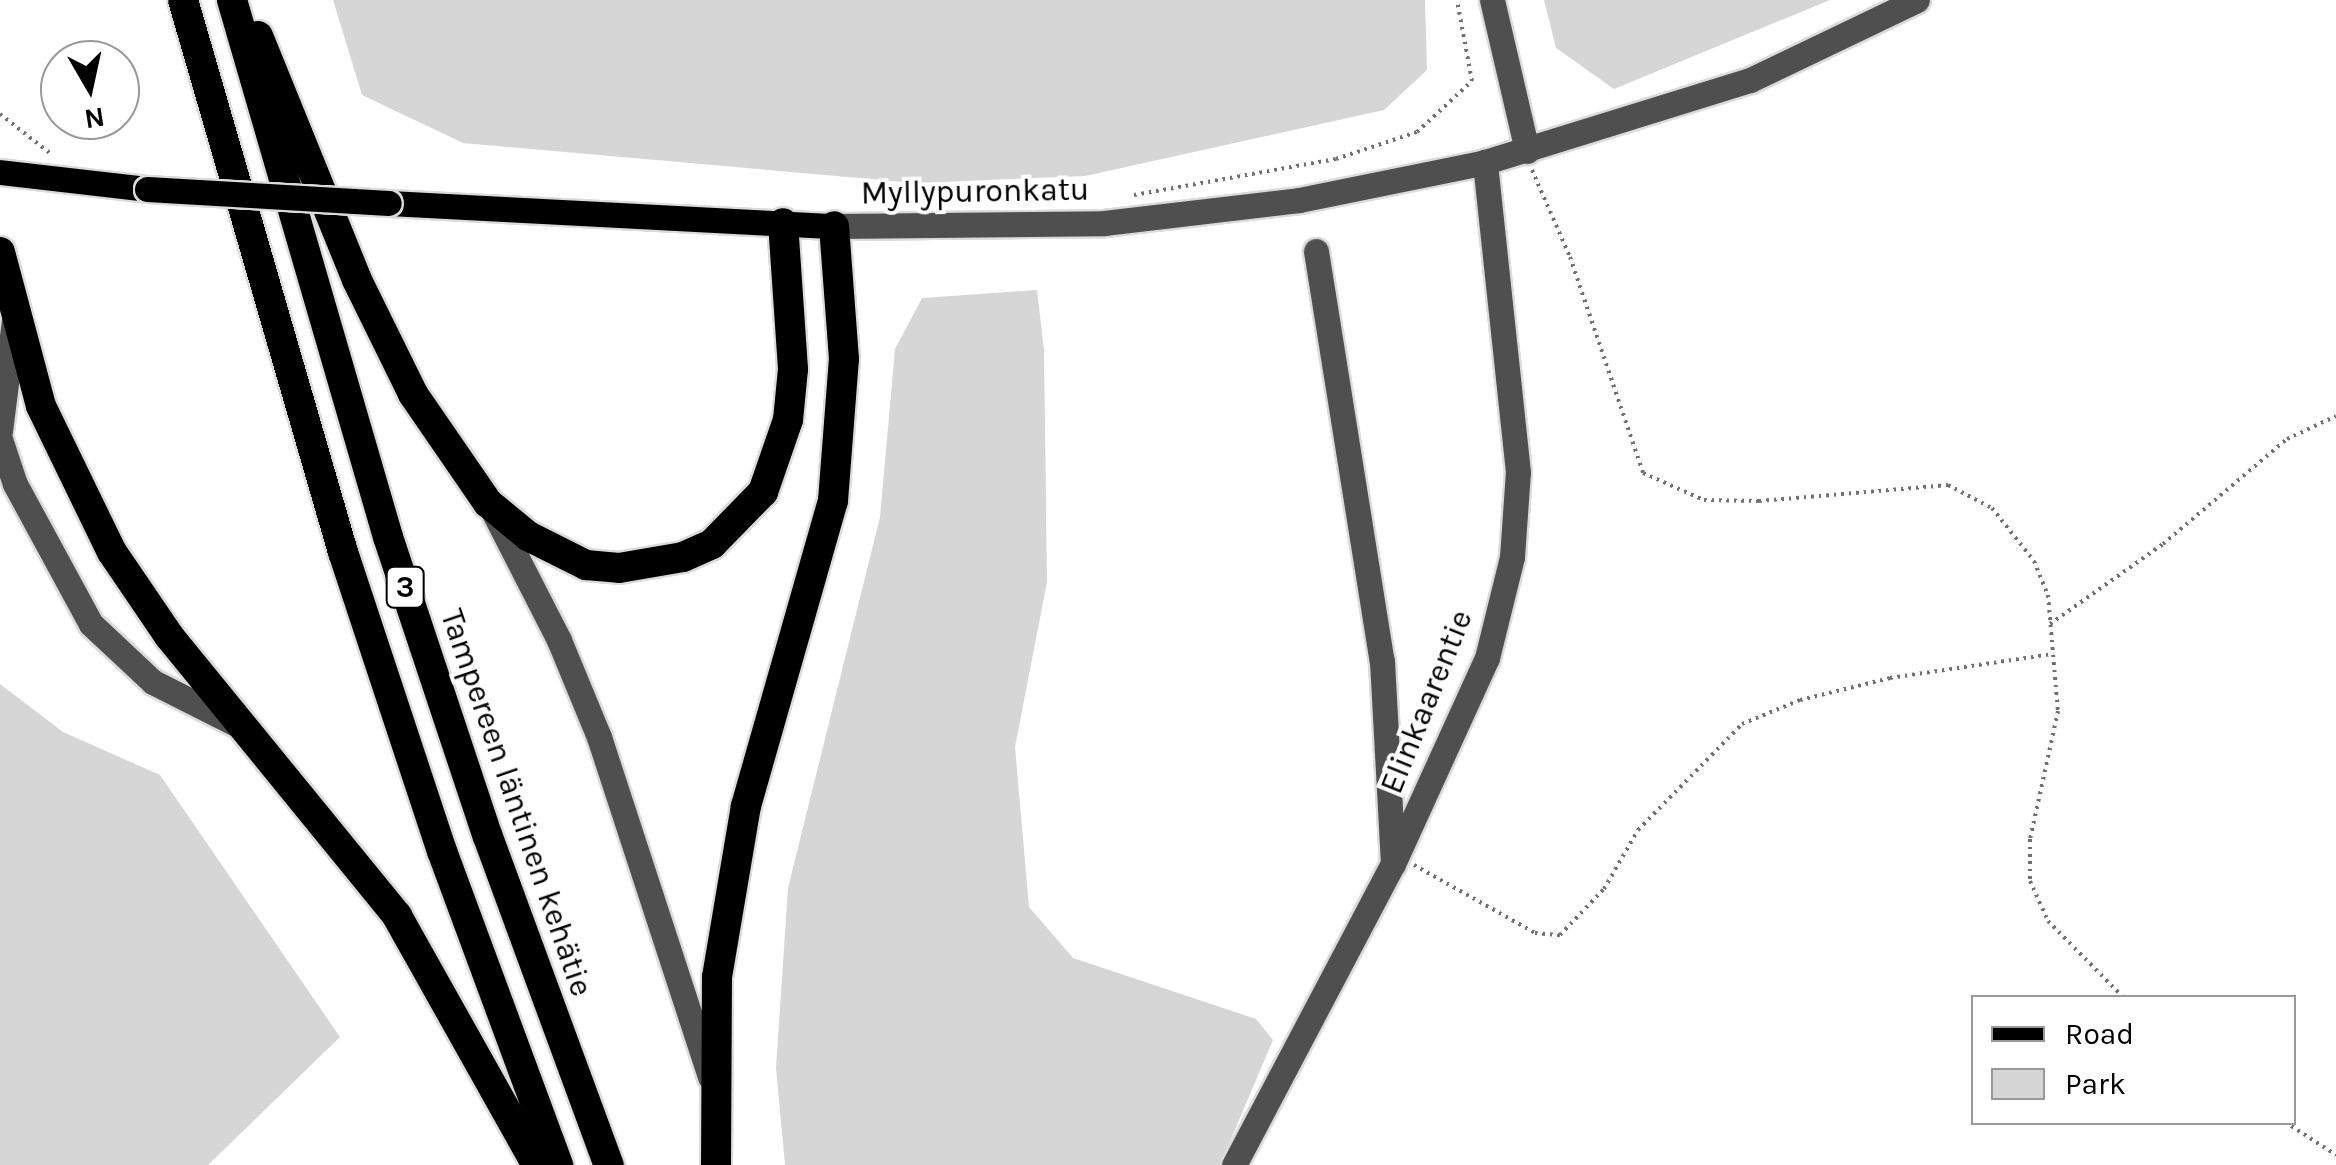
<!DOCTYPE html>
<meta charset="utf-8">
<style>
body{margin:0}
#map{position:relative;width:2336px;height:1165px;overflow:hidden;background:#fff;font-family:Karla,sans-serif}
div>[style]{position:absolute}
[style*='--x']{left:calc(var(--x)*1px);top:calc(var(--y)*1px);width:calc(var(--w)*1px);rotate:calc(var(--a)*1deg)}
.green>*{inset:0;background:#d6d6d6}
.path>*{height:4px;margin-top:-2px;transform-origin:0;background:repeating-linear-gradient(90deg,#717171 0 2.5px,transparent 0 7.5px)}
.roads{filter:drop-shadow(2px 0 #dbdbdb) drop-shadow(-2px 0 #dbdbdb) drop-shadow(0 2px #dbdbdb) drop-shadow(0 -2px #dbdbdb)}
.minor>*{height:25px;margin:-12.5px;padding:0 12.5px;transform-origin:12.5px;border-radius:12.5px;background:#4f4f4f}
.major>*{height:25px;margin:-12.5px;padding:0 12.5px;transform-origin:12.5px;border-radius:12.5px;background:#000}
.highway>*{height:30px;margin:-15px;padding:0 15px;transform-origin:15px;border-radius:15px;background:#000}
.bridges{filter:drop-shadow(2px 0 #dbdbdb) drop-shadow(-2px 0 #dbdbdb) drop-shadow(0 2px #dbdbdb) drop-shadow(0 -2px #dbdbdb)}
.major-bridge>*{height:25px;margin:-12.5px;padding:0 12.5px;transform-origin:12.5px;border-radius:12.5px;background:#000}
span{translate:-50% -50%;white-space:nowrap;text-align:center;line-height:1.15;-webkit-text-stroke:8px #fff;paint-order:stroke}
.shield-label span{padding:2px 8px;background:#fff;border:2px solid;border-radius:8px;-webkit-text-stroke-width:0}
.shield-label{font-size:30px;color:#000;font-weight:700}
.street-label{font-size:32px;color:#000}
.legend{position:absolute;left:1971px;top:995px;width:325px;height:130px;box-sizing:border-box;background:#fff;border:2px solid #999;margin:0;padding:12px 18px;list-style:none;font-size:30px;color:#000}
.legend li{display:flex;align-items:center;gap:20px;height:50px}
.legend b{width:50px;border:2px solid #999}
.north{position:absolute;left:40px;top:40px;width:100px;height:100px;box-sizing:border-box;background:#fff;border:2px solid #999;border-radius:50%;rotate:171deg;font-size:28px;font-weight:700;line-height:40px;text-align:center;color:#000}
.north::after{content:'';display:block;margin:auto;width:35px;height:45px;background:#000;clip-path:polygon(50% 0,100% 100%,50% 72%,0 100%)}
</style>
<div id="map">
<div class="green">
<div style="clip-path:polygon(333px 0,1425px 0,1427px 70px,1384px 110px,1085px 176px,916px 183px,463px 143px,362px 95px)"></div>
<div style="clip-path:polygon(1544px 0,1830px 0,1614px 89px,1556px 48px)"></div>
<div style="clip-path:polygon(1037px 290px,1044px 350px,1047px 582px,1015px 747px,1029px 907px,1073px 958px,1256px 1019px,1273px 1040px,1220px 1165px,785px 1165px,776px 1068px,788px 888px,880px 517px,895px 349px,922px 298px)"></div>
<div style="clip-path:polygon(0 684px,63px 732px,160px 775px,340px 1037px,208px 1165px,0 1165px)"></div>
</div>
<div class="path">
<div style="--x:0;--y:114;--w:65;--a:38.1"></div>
<div style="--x:1532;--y:170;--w:95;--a:66.4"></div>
<div style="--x:1570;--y:257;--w:228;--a:71.3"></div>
<div style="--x:1643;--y:473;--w:67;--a:23.9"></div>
<div style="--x:1704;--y:500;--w:55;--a:1"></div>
<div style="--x:1759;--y:501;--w:190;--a:-4.8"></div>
<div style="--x:1948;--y:485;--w:50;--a:27.6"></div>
<div style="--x:1992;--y:508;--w:68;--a:51.6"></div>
<div style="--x:2034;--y:561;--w:37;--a:68"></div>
<div style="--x:2048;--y:595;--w:116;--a:85.1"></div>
<div style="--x:2058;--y:711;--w:131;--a:102.3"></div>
<div style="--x:2030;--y:839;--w:42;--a:90"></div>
<div style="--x:2030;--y:881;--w:44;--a:65.8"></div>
<div style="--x:2048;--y:921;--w:108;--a:45.4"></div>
<div style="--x:1134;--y:195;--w:205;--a:-10.1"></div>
<div style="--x:1336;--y:159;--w:85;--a:-18.4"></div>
<div style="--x:1417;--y:132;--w:75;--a:-42.8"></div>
<div style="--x:1472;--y:81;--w:82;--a:-100.5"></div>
<div style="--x:2050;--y:624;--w:138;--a:-35.3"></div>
<div style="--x:2163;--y:544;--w:162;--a:-40.3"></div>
<div style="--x:2287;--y:439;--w:54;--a:-25.1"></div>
<div style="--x:1414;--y:865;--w:139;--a:29.3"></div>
<div style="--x:1535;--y:933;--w:25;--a:5"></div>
<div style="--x:1560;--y:935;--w:64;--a:-46.3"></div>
<div style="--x:1604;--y:889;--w:68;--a:-60"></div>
<div style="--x:1638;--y:830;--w:148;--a:-45.5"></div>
<div style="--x:1742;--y:724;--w:63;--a:-22.5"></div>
<div style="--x:1800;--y:700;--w:93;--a:-13.7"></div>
<div style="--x:1890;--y:678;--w:165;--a:-8.4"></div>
<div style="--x:2285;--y:1122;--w:61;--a:32.9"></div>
</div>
<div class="roads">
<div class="minor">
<div style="--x:1492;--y:0;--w:155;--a:76.9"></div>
<div style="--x:834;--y:226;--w:270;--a:-0.6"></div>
<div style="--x:1104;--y:223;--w:196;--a:-6.7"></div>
<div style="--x:1299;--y:200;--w:190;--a:-11.5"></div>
<div style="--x:1485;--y:162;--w:277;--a:-17.2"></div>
<div style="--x:1750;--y:80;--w:185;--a:-25.6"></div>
<div style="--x:1316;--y:251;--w:415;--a:80.9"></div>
<div style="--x:1382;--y:661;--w:203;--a:86.9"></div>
<div style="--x:0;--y:431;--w:112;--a:-82.8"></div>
<div style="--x:0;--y:439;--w:47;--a:71.6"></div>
<div style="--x:15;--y:484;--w:159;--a:61.5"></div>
<div style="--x:91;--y:624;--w:85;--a:43.1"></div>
<div style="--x:153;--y:682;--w:97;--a:26.8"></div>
<div style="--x:492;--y:509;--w:147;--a:62.9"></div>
<div style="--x:559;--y:640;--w:105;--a:67.6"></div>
<div style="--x:599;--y:737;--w:358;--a:71.9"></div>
<div style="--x:1234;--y:1165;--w:340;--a:-62.2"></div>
<div style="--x:1393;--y:864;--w:226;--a:-65.5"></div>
<div style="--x:1487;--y:658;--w:104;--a:-76.1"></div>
<div style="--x:1512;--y:557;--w:85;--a:-86"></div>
<div style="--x:1518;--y:472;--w:312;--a:-96.1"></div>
</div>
<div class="major">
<div style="--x:0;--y:172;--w:148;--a:6.6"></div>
<div style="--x:389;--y:203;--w:446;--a:3"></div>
</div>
<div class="highway">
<div style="--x:183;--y:0;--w:575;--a:73.84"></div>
<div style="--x:343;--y:552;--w:315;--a:71.7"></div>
<div style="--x:442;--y:851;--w:335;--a:69.7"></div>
<div style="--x:232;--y:0;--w:559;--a:73.8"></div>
<div style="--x:388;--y:537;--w:316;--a:71.6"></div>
<div style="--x:488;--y:837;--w:350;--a:69.8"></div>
<div style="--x:258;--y:36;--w:263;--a:67.9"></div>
<div style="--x:357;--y:280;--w:127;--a:63.8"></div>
<div style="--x:413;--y:394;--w:132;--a:55.5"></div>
<div style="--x:488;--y:503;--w:52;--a:39.5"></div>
<div style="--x:528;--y:536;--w:65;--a:26.6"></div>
<div style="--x:586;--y:565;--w:33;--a:5"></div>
<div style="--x:619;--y:568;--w:65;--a:-9.8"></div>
<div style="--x:683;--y:557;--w:32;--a:-24"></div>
<div style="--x:712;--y:544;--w:73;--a:-45.6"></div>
<div style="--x:763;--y:492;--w:76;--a:-70.9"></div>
<div style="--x:788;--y:420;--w:51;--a:-84.4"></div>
<div style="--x:793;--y:369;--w:146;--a:-93.9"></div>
<div style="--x:0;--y:252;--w:159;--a:75.1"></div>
<div style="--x:41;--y:406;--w:162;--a:64.1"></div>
<div style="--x:112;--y:552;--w:102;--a:55.8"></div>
<div style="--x:169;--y:636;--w:361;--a:50.8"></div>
<div style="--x:397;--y:916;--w:286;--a:60.7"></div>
<div style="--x:716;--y:1165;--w:188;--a:-89.7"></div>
<div style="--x:717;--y:977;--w:173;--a:-80.4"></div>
<div style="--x:746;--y:806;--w:317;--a:-74.1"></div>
<div style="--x:833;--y:501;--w:142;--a:-85.6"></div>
<div style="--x:844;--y:359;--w:133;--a:-94.3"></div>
</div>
</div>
<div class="bridges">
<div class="major-bridge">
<div style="--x:147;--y:189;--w:242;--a:3.3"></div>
</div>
</div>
<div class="shield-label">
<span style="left:405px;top:587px">3</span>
</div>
<div class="street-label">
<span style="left:975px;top:192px;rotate:-1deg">Myllypuronkatu</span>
<span style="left:1427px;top:702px;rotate:-68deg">Elinkaarentie</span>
<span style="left:516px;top:803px;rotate:71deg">Tampereen läntinen kehätie</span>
</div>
<ul class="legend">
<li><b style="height:12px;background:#000"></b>Road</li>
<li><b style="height:28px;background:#d6d6d6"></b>Park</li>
</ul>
<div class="north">N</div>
</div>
